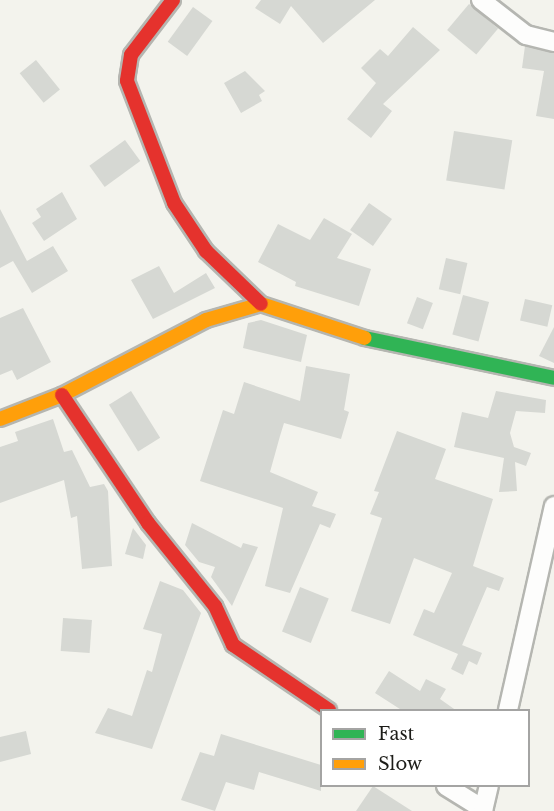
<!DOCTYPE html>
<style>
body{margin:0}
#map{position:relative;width:554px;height:811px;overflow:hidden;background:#f3f3ed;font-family:"Libre Baskerville",serif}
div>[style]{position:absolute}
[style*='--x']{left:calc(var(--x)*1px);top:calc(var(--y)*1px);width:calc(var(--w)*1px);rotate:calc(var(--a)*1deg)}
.building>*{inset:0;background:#d6d8d3;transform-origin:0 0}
.roads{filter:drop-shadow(2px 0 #b5b6b1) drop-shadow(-2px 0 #b5b6b1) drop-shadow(0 2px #b5b6b1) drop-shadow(0 -2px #b5b6b1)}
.street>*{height:18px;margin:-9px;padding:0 9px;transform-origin:9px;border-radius:9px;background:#fdfdfc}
.fast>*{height:14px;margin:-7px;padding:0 7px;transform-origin:7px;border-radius:7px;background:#30b455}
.slow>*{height:14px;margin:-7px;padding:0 7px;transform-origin:7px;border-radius:7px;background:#ff9f0a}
.jam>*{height:14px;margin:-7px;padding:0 7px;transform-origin:7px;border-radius:7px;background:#e5322d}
span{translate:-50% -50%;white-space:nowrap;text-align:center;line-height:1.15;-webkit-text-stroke:6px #fff;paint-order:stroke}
.legend{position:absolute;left:320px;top:709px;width:210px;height:78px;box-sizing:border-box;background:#fff;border:2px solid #a4a4a3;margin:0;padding:8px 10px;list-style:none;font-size:18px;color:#1c1c18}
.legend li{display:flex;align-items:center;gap:12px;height:30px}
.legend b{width:30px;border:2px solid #a4a4a3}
</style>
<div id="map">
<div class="building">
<div style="clip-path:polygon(261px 0,375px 0,323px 43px,291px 6px,280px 24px,255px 8px)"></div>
<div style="left:469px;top:4px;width:38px;height:34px;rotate:40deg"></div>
<div style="left:193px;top:7px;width:24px;height:43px;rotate:36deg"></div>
<div style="clip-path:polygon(413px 27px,440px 50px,383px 104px,392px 111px,371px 138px,347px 119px,376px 83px,361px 68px,380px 49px,388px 56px)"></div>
<div style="clip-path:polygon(525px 46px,554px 53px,554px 119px,536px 116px,544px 71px,522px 68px)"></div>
<div style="left:36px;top:60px;width:38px;height:21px;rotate:51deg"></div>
<div style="clip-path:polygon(245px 71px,265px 91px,259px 95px,262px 101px,241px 113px,224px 83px)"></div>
<div style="left:454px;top:131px;width:59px;height:50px;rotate:9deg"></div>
<div style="left:125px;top:140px;width:26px;height:44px;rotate:54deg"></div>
<div style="clip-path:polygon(62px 192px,77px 219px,44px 241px,32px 223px,41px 217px,36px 209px)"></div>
<div style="left:369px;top:203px;width:28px;height:33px;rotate:35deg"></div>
<div style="clip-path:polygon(0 209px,27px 261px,53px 246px,68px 271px,32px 293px,13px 261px,0 268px)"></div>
<div style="clip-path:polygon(324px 218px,352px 234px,337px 258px,371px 269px,359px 306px,295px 286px,296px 282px,258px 262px,278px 224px,310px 240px)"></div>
<div style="left:446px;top:258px;width:22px;height:32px;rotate:13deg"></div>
<div style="clip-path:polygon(159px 266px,174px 293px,206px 273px,215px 288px,153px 319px,131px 280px)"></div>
<div style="left:463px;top:295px;width:27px;height:41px;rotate:15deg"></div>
<div style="left:417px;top:297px;width:17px;height:28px;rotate:21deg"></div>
<div style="left:525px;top:299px;width:28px;height:22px;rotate:13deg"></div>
<div style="clip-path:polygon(23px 308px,51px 362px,17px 380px,12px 370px,0 375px,0 318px)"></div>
<div style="clip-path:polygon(261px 320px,307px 335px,301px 362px,243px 348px,248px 323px)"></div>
<div style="clip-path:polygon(554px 327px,554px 363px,539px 356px)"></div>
<div style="clip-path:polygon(306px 366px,350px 374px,344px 410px,349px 412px,341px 439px,284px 423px,280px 436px,270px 472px,318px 492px,312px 506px,336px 514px,330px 528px,320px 524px,290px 593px,265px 586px,283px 508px,200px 481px,223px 410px,234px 414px,244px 382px,300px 401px)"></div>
<div style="left:131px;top:391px;width:55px;height:26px;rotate:58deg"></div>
<div style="clip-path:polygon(496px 391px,546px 400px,545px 413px,516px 411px,510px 433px,514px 447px,531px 453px,526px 466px,515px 462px,517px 491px,499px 492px,504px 458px,454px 447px,462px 412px,488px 418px)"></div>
<div style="clip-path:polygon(53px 419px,64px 452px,72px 450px,90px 487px,104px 484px,108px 491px,112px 566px,82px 569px,77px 516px,71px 518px,64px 480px,0 503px,0 447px,18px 441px,15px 432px)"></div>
<div style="clip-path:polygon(397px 431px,446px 449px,435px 479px,493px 499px,473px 566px,504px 578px,499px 591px,487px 587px,460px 650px,462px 645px,482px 653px,477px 665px,469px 661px,463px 675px,451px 669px,458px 654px,413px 635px,424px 609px,434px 613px,452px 573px,414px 558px,390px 624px,351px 611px,382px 518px,370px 514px,379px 492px,374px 491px)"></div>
<div style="clip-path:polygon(192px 523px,241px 548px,243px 543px,258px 547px,232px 606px,211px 577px,215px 567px,199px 562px,185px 545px)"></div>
<div style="clip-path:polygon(133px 528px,146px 545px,143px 559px,125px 554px)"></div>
<div style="clip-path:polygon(160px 581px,183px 590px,201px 613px,152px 749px,95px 733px,108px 708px,132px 716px,147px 670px,152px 672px,162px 634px,143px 629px)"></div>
<div style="left:300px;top:587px;width:31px;height:48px;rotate:22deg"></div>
<div style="left:63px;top:618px;width:29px;height:33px;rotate:4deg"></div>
<div style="clip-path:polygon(389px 671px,420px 691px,426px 679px,446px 689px,440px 699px,457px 711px,403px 711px,375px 693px)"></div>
<div style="clip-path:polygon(26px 731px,31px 754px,0 762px,0 737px)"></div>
<div style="clip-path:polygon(221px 734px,321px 765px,321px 791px,259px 772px,254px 790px,226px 782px,215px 811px,181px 800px,200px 752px,214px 756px)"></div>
<div style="clip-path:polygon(373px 786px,412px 811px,356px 811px)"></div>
</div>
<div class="roads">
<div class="street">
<div style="--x:481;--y:0;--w:57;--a:37.9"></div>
<div style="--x:526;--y:35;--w:29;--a:14"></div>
<div style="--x:508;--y:710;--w:209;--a:-77.3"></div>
<div style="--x:446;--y:786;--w:44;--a:31.9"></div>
<div style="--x:483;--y:811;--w:26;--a:-77"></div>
</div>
<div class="fast">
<div style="--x:365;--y:338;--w:193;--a:11.9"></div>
</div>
<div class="slow">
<div style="--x:0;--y:419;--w:66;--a:-21.2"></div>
<div style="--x:62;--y:395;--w:162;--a:-27.5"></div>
<div style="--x:206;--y:320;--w:57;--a:-16.2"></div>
<div style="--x:261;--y:304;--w:109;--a:18.1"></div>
</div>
<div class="jam">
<div style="--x:173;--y:0;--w:69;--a:127.4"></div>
<div style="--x:131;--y:55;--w:26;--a:99"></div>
<div style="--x:127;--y:81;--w:131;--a:68.9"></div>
<div style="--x:174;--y:203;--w:58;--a:56.3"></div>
<div style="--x:206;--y:251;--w:76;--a:43.9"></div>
<div style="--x:62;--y:395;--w:154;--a:56.1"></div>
<div style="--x:148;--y:523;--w:107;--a:51.1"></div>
<div style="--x:215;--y:606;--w:43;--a:65.2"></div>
<div style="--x:233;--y:645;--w:116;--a:34.1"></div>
</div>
</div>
<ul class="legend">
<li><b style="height:8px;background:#30b455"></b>Fast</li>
<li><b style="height:8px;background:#ff9f0a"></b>Slow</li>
</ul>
</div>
